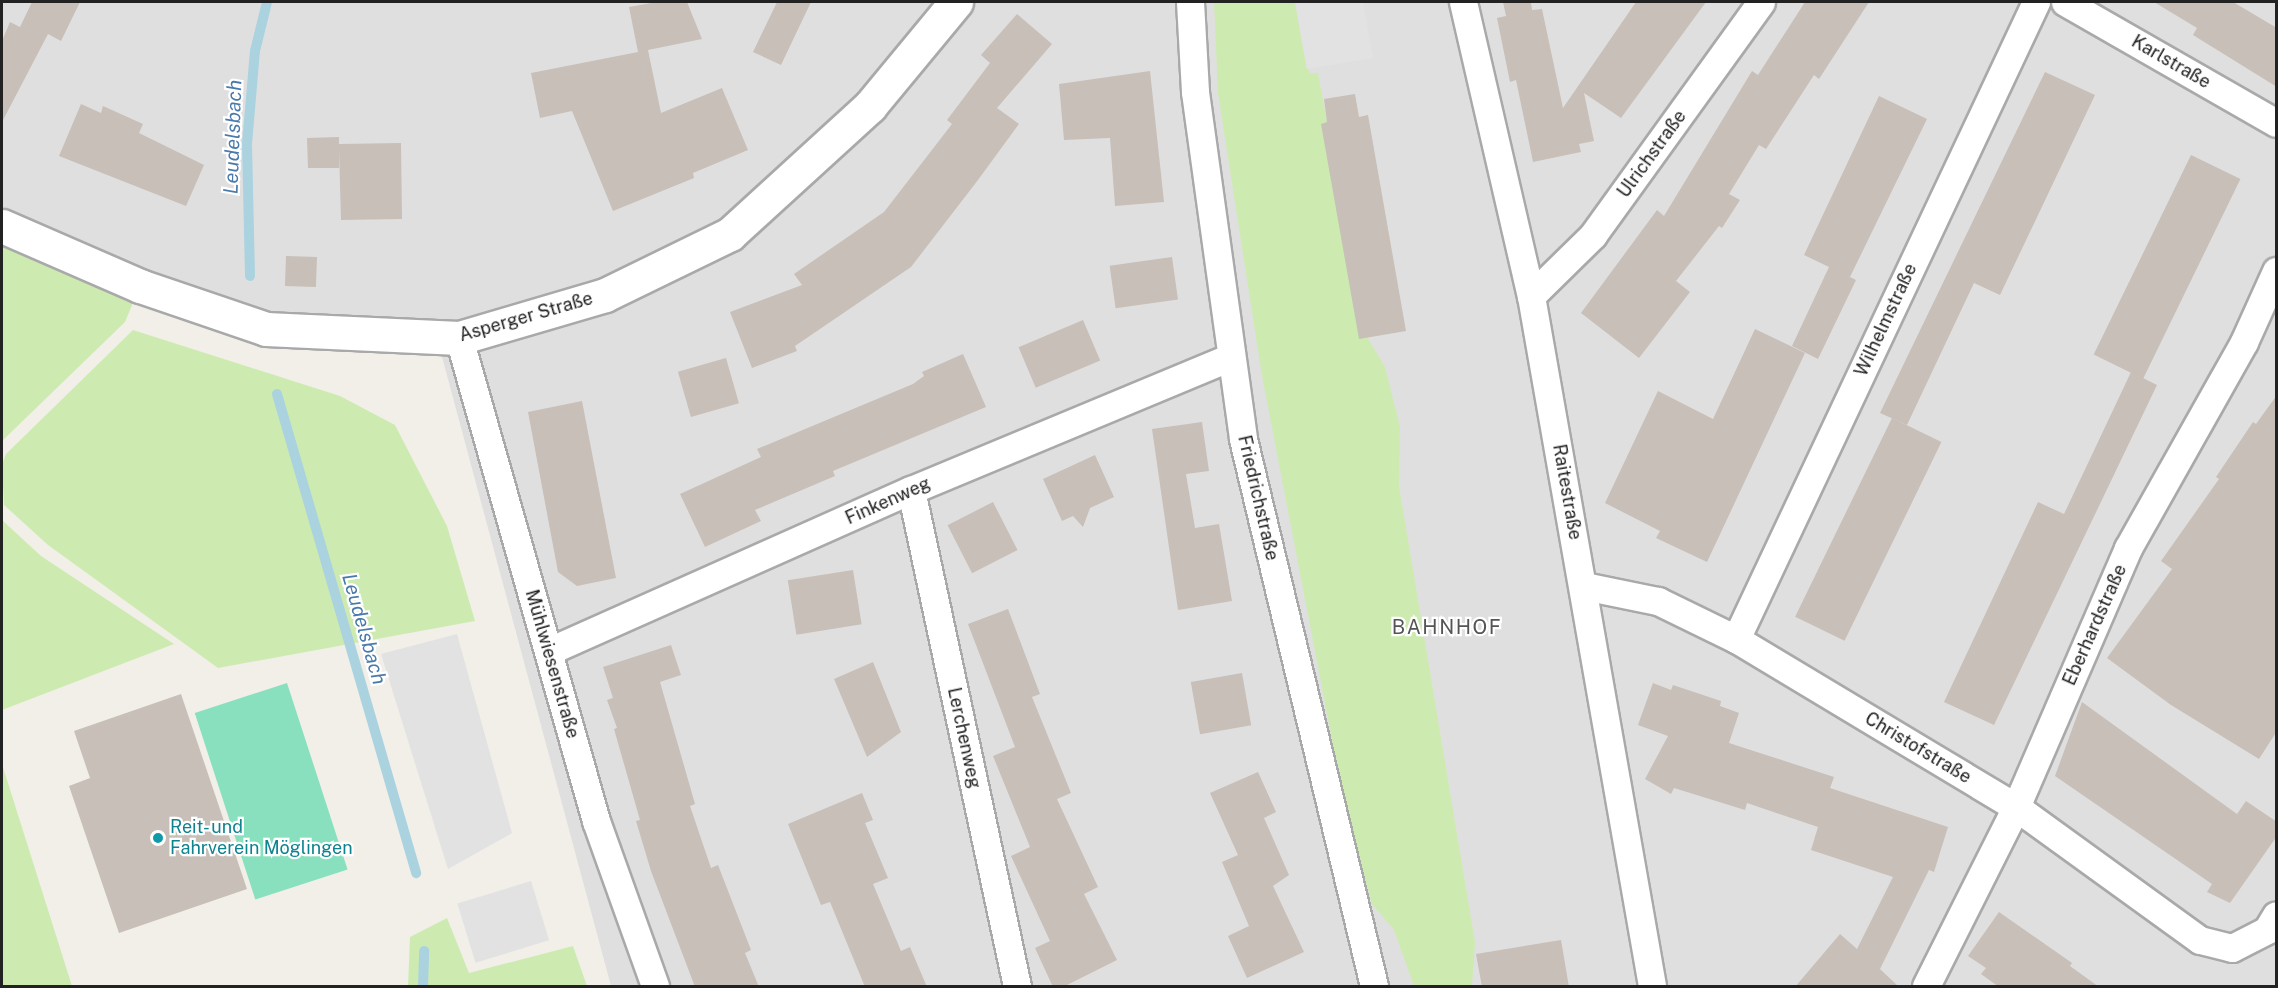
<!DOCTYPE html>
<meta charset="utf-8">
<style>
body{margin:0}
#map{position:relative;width:2278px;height:988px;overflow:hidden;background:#f2efe9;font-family:"Public Sans",sans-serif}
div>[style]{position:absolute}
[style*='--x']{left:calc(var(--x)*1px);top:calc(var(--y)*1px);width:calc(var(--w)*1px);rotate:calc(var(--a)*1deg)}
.residential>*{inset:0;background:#e0dfdf}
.grass>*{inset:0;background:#cdebb0}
.pitch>*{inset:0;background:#88e0be;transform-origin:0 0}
.parking>*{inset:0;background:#e2e2e2;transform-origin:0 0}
.stream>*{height:10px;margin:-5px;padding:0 5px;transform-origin:5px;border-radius:5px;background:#aad3df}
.building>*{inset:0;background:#c7bfb8;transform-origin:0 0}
.roads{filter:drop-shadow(2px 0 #a9a9a9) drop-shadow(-2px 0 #a9a9a9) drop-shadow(0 2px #a9a9a9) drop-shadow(0 -2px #a9a9a9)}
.minor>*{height:27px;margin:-13.5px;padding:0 13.5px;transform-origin:13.5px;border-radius:13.5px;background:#fff}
.tertiary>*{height:33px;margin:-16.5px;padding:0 16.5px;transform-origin:16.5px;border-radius:16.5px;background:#fff}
.dots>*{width:16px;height:16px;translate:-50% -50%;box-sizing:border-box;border:3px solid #fff;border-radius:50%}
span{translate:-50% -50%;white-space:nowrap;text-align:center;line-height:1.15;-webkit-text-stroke:4.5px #fff;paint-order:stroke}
.street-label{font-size:18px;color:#222}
.culture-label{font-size:18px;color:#0d838f}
.left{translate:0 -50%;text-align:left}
.water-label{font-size:20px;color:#4a7aab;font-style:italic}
.neighbourhood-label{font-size:20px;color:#555;letter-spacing:1.5px}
.frame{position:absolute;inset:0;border:3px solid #222;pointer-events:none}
</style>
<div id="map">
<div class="residential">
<div style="clip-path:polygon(2px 2px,2276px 2px,2276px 986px,611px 986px,434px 327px,279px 321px,2px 223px)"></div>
</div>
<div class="grass">
<div style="clip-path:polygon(1214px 2px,1295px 2px,1306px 65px,1310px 73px,1318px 73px,1366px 335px,1385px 367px,1400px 427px,1399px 486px,1475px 942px,1472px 986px,1414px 986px,1394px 930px,1372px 904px,1344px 802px,1262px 376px,1218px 93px)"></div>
<div style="clip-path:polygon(2px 226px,140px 286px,125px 322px,2px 441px)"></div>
<div style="clip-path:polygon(133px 330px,340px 396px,395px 425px,447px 526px,475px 621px,218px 668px,48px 545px,4px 505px,2px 464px,6px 454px)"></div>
<div style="clip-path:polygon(2px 520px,41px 556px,174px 644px,2px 710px)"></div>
<div style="clip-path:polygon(2px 764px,72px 986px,2px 986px)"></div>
<div style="clip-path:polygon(447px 918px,469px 973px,573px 946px,587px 986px,408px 986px,410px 937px)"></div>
</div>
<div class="pitch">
<div style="left:287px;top:683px;width:196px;height:97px;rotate:72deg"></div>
</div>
<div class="parking">
<div style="clip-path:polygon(1295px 2px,1363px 2px,1373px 58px,1307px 69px)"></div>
<div style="clip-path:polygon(457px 634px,512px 833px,448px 869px,381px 654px)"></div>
<div style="left:531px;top:881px;width:62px;height:77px;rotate:73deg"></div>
</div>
<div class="stream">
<div style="--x:250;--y:276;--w:132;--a:-91.3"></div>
<div style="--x:247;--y:144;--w:93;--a:-85.1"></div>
<div style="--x:255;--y:51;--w:50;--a:-76.2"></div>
<div style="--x:277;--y:394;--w:499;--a:73.8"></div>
<div style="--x:423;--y:986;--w:35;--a:-88"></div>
</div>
<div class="building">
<div style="clip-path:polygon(32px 2px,80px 2px,61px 41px,48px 34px,2px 122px,2px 41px,10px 22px,20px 27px)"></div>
<div style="clip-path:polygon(657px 2px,687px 2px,702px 39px,648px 50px,661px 113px,722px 88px,748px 150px,693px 173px,694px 178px,613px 211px,572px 111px,540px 118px,531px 73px,638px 52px,629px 7px)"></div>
<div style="clip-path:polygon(777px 2px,811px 2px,781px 65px,753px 52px)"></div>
<div style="clip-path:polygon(1503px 2px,1531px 2px,1532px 10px,1542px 9px,1563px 108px,1636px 2px,1706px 2px,1621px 118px,1584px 93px,1594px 141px,1579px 144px,1581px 152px,1533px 162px,1516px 80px,1510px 82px,1497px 18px,1506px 16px)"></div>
<div style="clip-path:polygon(1805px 2px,1869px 2px,1819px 79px,1814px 75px,1766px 149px,1759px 145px,1729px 194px,1740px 200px,1722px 228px,1719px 226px,1676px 281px,1690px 292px,1639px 358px,1581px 313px,1657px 210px,1664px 216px,1752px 71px,1758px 75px)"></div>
<div style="clip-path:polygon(2154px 2px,2233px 2px,2277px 28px,2277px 87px,2193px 35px,2197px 28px)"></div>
<div style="clip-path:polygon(1017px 14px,1052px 44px,997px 108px,1019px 124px,978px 180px,911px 267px,795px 346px,797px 351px,752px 368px,730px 312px,802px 285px,794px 274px,884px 212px,952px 124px,947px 120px,990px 63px,981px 55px)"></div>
<div style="clip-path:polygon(1150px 71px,1164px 202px,1115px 206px,1110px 138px,1064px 140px,1059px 84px)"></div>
<div style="clip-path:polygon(2045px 72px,2095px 95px,2000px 295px,1974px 283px,1907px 425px,1880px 413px)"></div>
<div style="clip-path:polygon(1355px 94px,1359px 117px,1368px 115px,1406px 331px,1359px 339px,1321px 124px,1327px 122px,1324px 99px)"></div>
<div style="clip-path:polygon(1879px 96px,1927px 119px,1850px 277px,1856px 280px,1818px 359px,1792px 346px,1829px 267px,1804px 255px)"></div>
<div style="clip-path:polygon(81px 104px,101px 113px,103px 106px,143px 124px,139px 133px,204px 165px,186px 206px,59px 156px)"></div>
<div style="clip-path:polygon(339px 137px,339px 144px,401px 143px,402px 219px,341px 220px,339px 150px,339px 168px,308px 168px,307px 138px)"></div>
<div style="left:2191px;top:155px;width:55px;height:222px;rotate:26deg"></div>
<div style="left:286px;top:256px;width:31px;height:30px;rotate:2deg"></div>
<div style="left:1172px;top:257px;width:43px;height:63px;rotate:82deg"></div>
<div style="left:1083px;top:320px;width:44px;height:70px;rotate:67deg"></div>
<div style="clip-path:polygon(1755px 329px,1805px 353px,1707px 562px,1656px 538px,1660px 531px,1605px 503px,1658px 391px,1713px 419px)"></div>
<div style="clip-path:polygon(963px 354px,986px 407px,833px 471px,835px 476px,755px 510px,761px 521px,705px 547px,680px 494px,761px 457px,757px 449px,913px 384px,924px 376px,922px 372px)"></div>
<div style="left:726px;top:358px;width:47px;height:50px;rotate:74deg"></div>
<div style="clip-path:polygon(2131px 372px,2157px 385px,1994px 725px,1944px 702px,2038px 502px,2064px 514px)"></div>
<div style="clip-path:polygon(2277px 395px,2277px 731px,2259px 759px,2171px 705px,2107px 658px,2172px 569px,2161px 561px,2219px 479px,2216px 477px,2253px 422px,2256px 424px)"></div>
<div style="clip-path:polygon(582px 401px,616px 578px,577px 586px,558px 572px,528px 412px)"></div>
<div style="left:1892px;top:418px;width:55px;height:221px;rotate:26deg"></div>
<div style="clip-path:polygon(1202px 422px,1209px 471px,1186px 474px,1195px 528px,1219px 524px,1232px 601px,1178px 610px,1152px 429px)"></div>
<div style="clip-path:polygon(1095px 455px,1114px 497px,1090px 508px,1083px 527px,1073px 516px,1062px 521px,1043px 479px)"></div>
<div style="left:993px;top:502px;width:54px;height:51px;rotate:63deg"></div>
<div style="left:853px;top:570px;width:55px;height:66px;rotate:81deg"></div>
<div style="clip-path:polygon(1008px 609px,1040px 694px,1032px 697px,1071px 793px,1057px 799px,1098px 887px,1084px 894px,1117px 960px,1063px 987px,1053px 987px,1035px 948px,1050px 941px,1011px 856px,1030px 847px,993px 756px,1015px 747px,968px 624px)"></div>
<div style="clip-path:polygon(671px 645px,681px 675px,660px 682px,695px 804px,690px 806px,711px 868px,718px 865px,751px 950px,745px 953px,759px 987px,695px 987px,651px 871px,636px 821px,640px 820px,614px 729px,617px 728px,607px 700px,613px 698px,603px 667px)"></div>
<div style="clip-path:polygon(873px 662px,901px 732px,867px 757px,834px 679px)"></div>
<div style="left:1242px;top:673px;width:53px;height:52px;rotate:80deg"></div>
<div style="clip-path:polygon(1653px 683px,1671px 690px,1673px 685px,1721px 701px,1720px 706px,1739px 713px,1729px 743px,1834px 777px,1830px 788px,1948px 827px,1934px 872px,1929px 870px,1880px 969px,1899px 987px,1795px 987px,1840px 934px,1857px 949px,1893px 877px,1811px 850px,1818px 827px,1747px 803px,1745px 810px,1674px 788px,1671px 794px,1645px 779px,1668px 736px,1638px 725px)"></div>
<div style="clip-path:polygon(181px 694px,247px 889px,119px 933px,69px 786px,90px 778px,74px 731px)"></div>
<div style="clip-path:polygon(2082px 702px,2237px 814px,2246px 801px,2277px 822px,2277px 836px,2230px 903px,2207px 892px,2212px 884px,2055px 776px)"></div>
<div style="clip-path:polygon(1258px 772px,1276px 812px,1264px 818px,1289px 875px,1273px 886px,1304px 952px,1247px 978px,1228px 936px,1249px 926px,1222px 862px,1238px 855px,1210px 793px)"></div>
<div style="clip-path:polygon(862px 793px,873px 820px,865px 823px,888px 878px,873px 884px,901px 951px,910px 947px,927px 987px,865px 987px,830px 902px,821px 905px,788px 824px)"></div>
<div style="clip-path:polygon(1999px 912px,2072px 963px,2070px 966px,2099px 987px,1999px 987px,1981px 974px,1986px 968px,1968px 956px)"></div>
<div style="clip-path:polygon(1561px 940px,1569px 987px,1482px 987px,1476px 954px)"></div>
</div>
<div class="roads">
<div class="minor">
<div style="--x:1190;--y:2;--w:90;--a:86.8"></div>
<div style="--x:1195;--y:92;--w:350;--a:82.1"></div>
<div style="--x:1243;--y:439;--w:562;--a:76.53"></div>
<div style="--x:1463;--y:2;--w:302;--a:77"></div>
<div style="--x:1531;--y:296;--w:701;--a:80.05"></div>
<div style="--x:2065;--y:2;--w:243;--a:29.8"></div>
<div style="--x:1531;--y:296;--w:87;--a:-44.5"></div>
<div style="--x:1593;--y:235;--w:287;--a:-54.2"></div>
<div style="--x:459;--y:338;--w:502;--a:74.16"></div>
<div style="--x:596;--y:821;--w:175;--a:70.3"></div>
<div style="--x:911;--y:490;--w:507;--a:77.94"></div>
<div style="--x:1584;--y:586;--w:76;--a:11.5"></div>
<div style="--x:1658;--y:601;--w:87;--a:26"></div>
<div style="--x:1736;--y:639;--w:327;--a:31"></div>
<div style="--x:2016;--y:807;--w:227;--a:35.9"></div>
<div style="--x:2200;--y:940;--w:33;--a:14"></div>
<div style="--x:2232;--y:948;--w:39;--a:-27"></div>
<div style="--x:2267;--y:930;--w:17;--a:-59"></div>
<div style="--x:1736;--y:639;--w:704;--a:-64.78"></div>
<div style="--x:549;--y:651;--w:396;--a:-24"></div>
<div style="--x:911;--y:490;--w:346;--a:-22.6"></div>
<div style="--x:1926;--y:986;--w:200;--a:-63.3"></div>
<div style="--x:2016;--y:807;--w:282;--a:-66.6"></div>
<div style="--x:2128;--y:548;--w:236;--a:-60.6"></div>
<div style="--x:2244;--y:342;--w:78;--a:-65.7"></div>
</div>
<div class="tertiary">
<div style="--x:2;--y:226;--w:150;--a:23.5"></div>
<div style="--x:140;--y:286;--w:133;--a:18.8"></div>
<div style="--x:266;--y:329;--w:193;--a:2.7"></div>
<div style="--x:459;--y:338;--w:152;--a:-16.4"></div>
<div style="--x:605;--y:295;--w:139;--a:-26"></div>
<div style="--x:730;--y:234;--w:190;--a:-42.4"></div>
<div style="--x:870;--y:106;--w:135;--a:-50.4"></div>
</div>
</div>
<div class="dots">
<div style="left:158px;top:838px;background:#0f9aa8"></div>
</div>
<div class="street-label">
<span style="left:2171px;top:62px;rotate:30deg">Karlstraße</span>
<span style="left:1652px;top:154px;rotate:-54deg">Ulrichstraße</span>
<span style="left:526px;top:317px;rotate:-16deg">Asperger Straße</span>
<span style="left:1886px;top:320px;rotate:-65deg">Wilhelmstraße</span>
<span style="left:1567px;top:492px;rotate:80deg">Raitestraße</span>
<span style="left:1258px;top:498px;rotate:77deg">Friedrichstraße</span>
<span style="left:888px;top:501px;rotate:-24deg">Finkenweg</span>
<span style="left:2095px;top:625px;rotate:-66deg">Eberhardstraße</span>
<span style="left:552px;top:664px;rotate:74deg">Mühlwiesenstraße</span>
<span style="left:964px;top:738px;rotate:78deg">Lerchenweg</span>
<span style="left:1918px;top:748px;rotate:31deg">Christofstraße</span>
</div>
<div class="culture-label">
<span class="left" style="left:170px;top:838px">Reit- und<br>Fahrverein Möglingen</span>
</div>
<div class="water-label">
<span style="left:233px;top:137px;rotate:-88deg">Leudelsbach</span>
<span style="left:364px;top:629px;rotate:74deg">Leudelsbach</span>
</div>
<div class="neighbourhood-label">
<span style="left:1447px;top:627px">BAHNHOF</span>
</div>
<div class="frame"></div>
</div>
